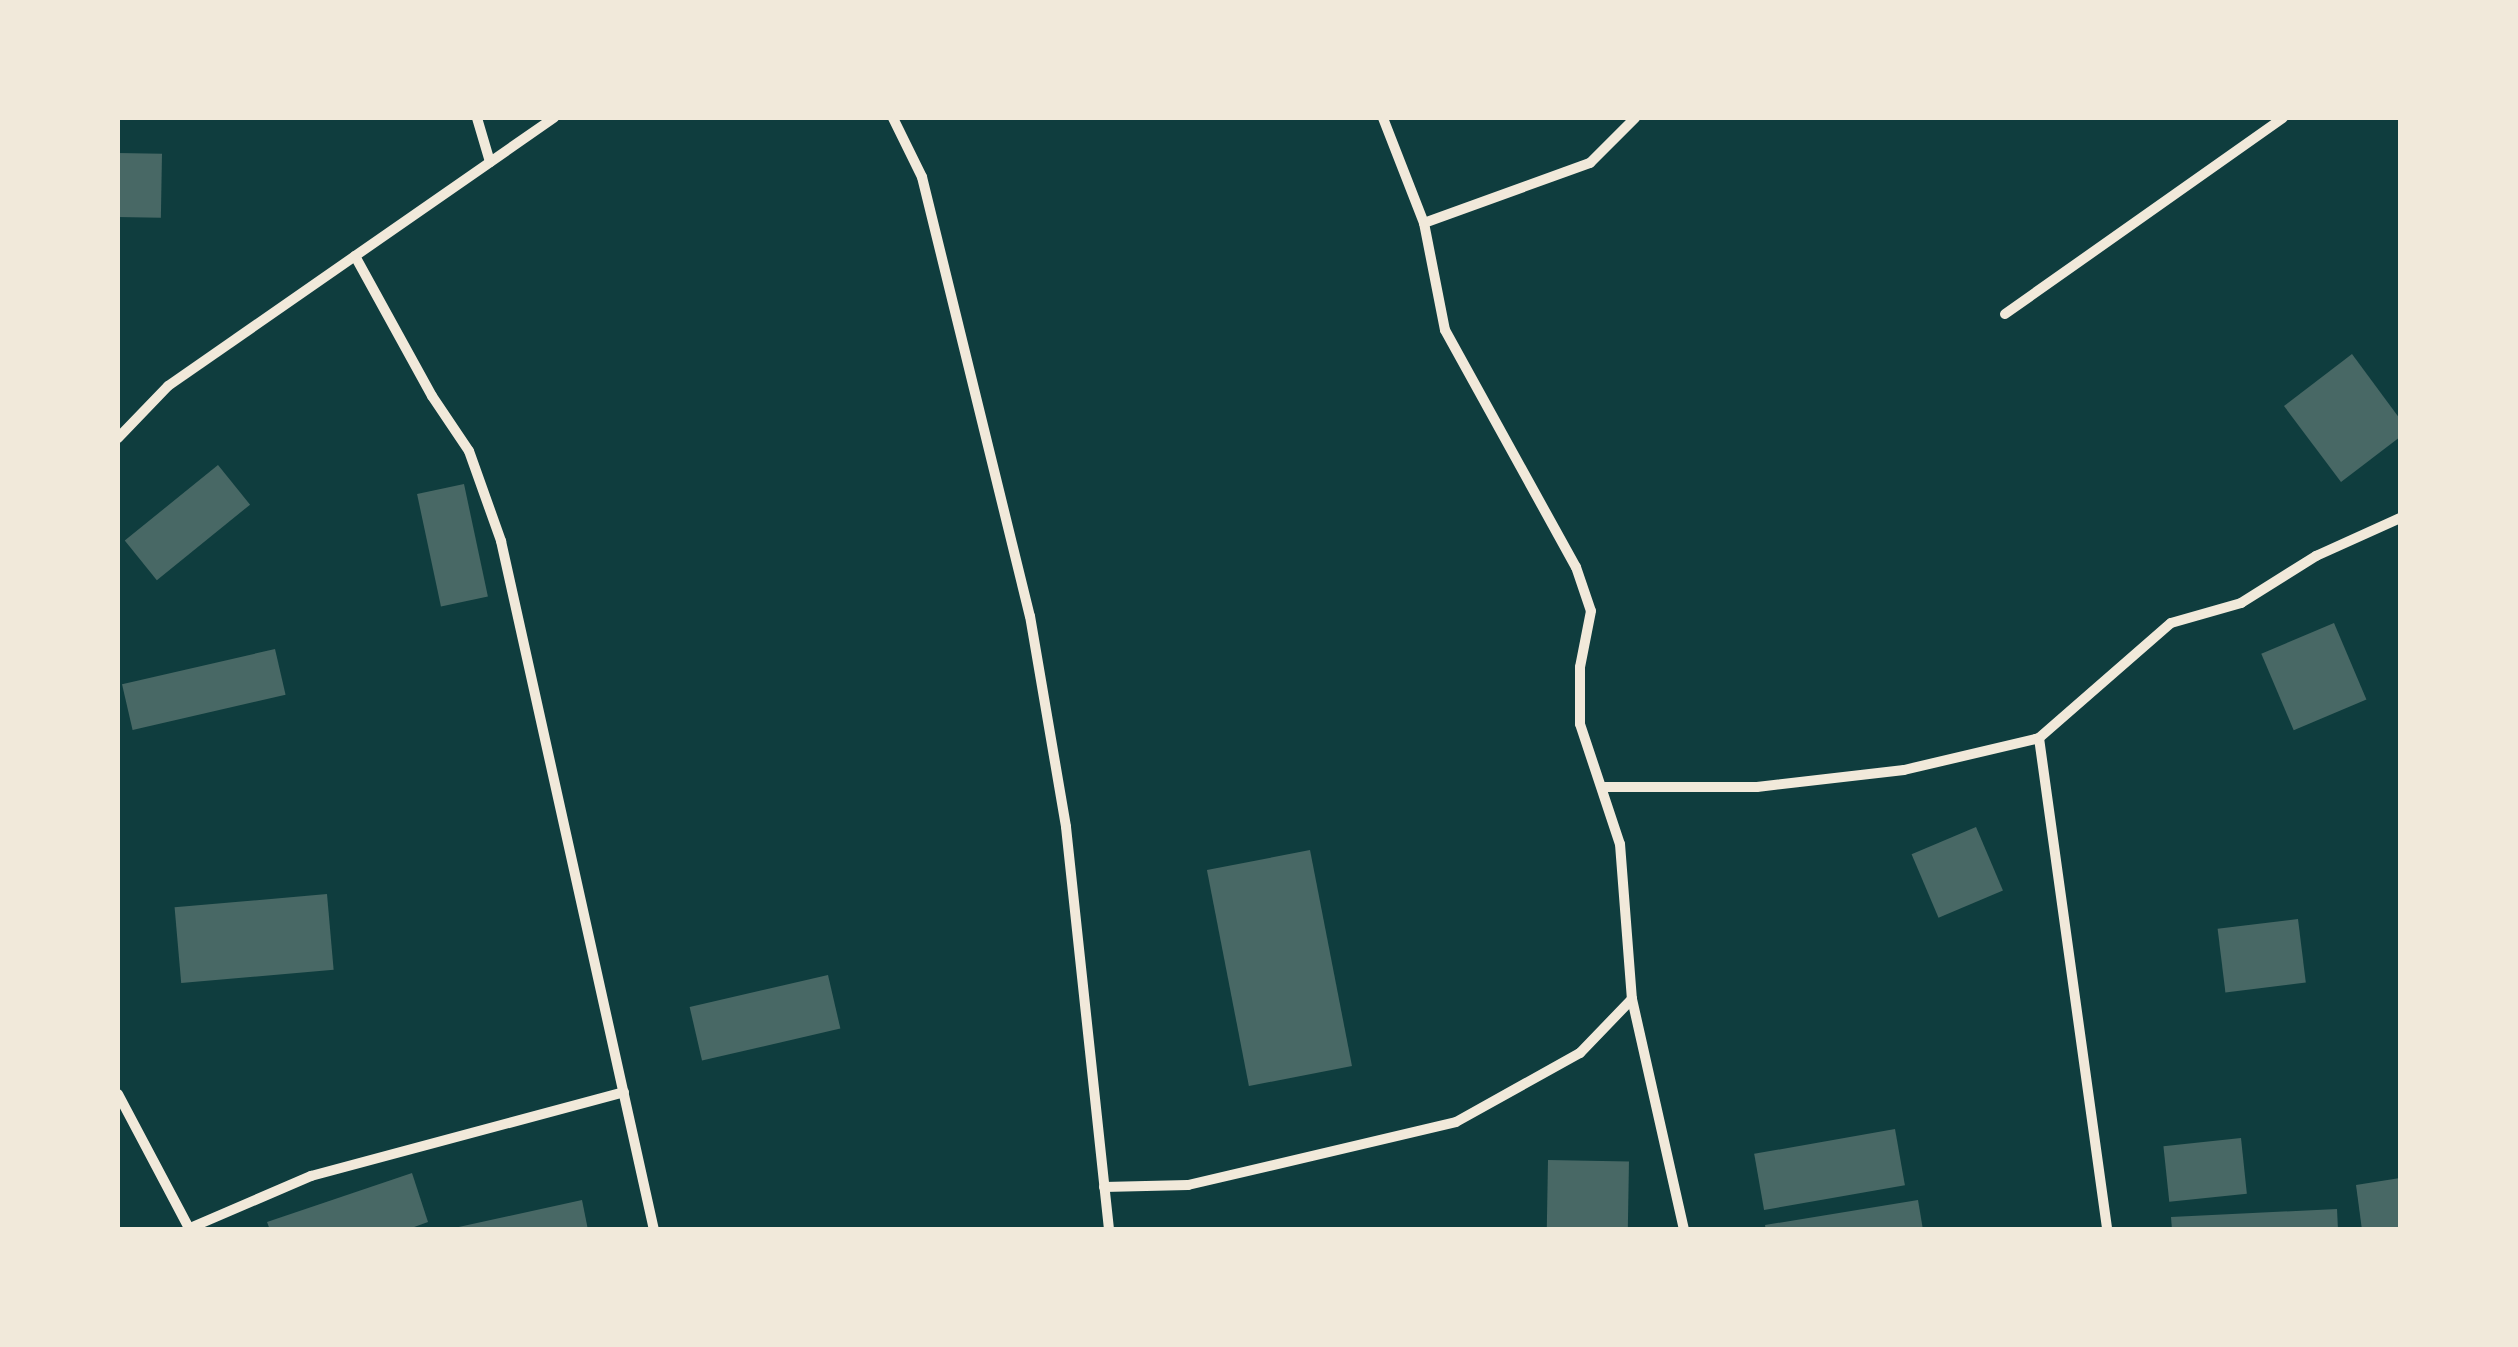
<!DOCTYPE html>
<style>
body{margin:0}
#map{position:relative;width:2518px;height:1347px;overflow:hidden;background:#0f3d3e;font-family:Ubuntu,sans-serif}
div>[style]{position:absolute}
[style*='--x']{left:calc(var(--x)*1px);top:calc(var(--y)*1px);width:calc(var(--w)*1px);rotate:calc(var(--a)*1deg)}
.building>*{inset:0;background:#486865;transform-origin:0 0}
.minor>*{height:10px;margin:-5px;padding:0 5px;transform-origin:5px;border-radius:5px;background:#f1e9da}
span{translate:-50% -50%;white-space:nowrap;text-align:center;line-height:1.15;-webkit-text-stroke:8px #f1e9da;paint-order:stroke}
.frame{position:absolute;inset:0;border:120px solid #f1e9da;pointer-events:none}
</style>
<div id="map">
<div class="building">
<div style="left:118px;top:153px;width:44px;height:64px;rotate:1deg"></div>
<div style="clip-path:polygon(2352px 354px,2400px 419px,2400px 437px,2341px 482px,2284px 406px)"></div>
<div style="left:218px;top:465px;width:51px;height:120px;rotate:51deg"></div>
<div style="left:464px;top:484px;width:115px;height:48px;rotate:78deg"></div>
<div style="left:2334px;top:623px;width:83px;height:79px;rotate:67deg"></div>
<div style="left:275px;top:649px;width:47px;height:157px;rotate:77deg"></div>
<div style="left:1976px;top:827px;width:69px;height:70px;rotate:67deg"></div>
<div style="left:1310px;top:850px;width:220px;height:105px;rotate:79deg"></div>
<div style="left:327px;top:894px;width:76px;height:153px;rotate:85deg"></div>
<div style="left:2298px;top:919px;width:64px;height:81px;rotate:83deg"></div>
<div style="left:828px;top:975px;width:55px;height:142px;rotate:77deg"></div>
<div style="left:1895px;top:1129px;width:57px;height:143px;rotate:80deg"></div>
<div style="left:2241px;top:1138px;width:56px;height:78px;rotate:84deg"></div>
<div style="left:1548px;top:1160px;width:81px;height:70px;rotate:1deg"></div>
<div style="clip-path:polygon(412px 1173px,428px 1222px,406px 1230px,270px 1230px,267px 1222px)"></div>
<div style="clip-path:polygon(2400px 1178px,2400px 1230px,2362px 1230px,2356px 1185px)"></div>
<div style="clip-path:polygon(582px 1200px,588px 1230px,455px 1230px,454px 1228px)"></div>
<div style="clip-path:polygon(1918px 1200px,1923px 1230px,1766px 1230px,1765px 1225px)"></div>
<div style="clip-path:polygon(2337px 1209px,2338px 1230px,2172px 1230px,2171px 1217px)"></div>
</div>
<div class="minor">
<div style="--x:477;--y:118;--w:46;--a:73.5"></div>
<div style="--x:893;--y:118;--w:66;--a:63.8"></div>
<div style="--x:922;--y:177;--w:452;--a:76.2"></div>
<div style="--x:1030;--y:616;--w:214;--a:80.3"></div>
<div style="--x:1066;--y:827;--w:405;--a:83.9"></div>
<div style="--x:1383;--y:118;--w:113;--a:68.7"></div>
<div style="--x:1424;--y:223;--w:109;--a:78.9"></div>
<div style="--x:1445;--y:330;--w:271;--a:61.1"></div>
<div style="--x:1576;--y:567;--w:46;--a:71.2"></div>
<div style="--x:1591;--y:611;--w:57;--a:101.1"></div>
<div style="--x:1580;--y:667;--w:57;--a:90"></div>
<div style="--x:1580;--y:724;--w:126;--a:71.6"></div>
<div style="--x:1620;--y:844;--w:155;--a:85.6"></div>
<div style="--x:1632;--y:999;--w:237;--a:77.3"></div>
<div style="--x:1424;--y:223;--w:177;--a:-19.9"></div>
<div style="--x:1590;--y:163;--w:64;--a:-45"></div>
<div style="--x:355;--y:256;--w:160;--a:61.2"></div>
<div style="--x:432;--y:396;--w:66;--a:56.1"></div>
<div style="--x:469;--y:451;--w:96;--a:70.4"></div>
<div style="--x:501;--y:541;--w:706;--a:77.48"></div>
<div style="--x:2005;--y:314;--w:340;--a:-35.2"></div>
<div style="--x:118;--y:438;--w:72;--a:-46.1"></div>
<div style="--x:168;--y:386;--w:470;--a:-34.8"></div>
<div style="--x:2039;--y:738;--w:497;--a:82.1"></div>
<div style="--x:1605;--y:787;--w:152;--a:0"></div>
<div style="--x:1757;--y:787;--w:148;--a:-6.6"></div>
<div style="--x:1904;--y:770;--w:139;--a:-13.3"></div>
<div style="--x:2039;--y:738;--w:175;--a:-41.1"></div>
<div style="--x:2171;--y:623;--w:73;--a:-15.9"></div>
<div style="--x:2241;--y:603;--w:89;--a:-32.1"></div>
<div style="--x:2316;--y:556;--w:92;--a:-24.3"></div>
<div style="--x:118;--y:1094;--w:154;--a:62.1"></div>
<div style="--x:1104;--y:1187;--w:84;--a:-1.4"></div>
<div style="--x:1188;--y:1185;--w:275;--a:-13.2"></div>
<div style="--x:1456;--y:1122;--w:142;--a:-29.1"></div>
<div style="--x:1580;--y:1053;--w:75;--a:-46.1"></div>
<div style="--x:190;--y:1228;--w:132;--a:-23.3"></div>
<div style="--x:311;--y:1176;--w:324;--a:-15"></div>
</div>
<div class="frame"></div>
</div>
